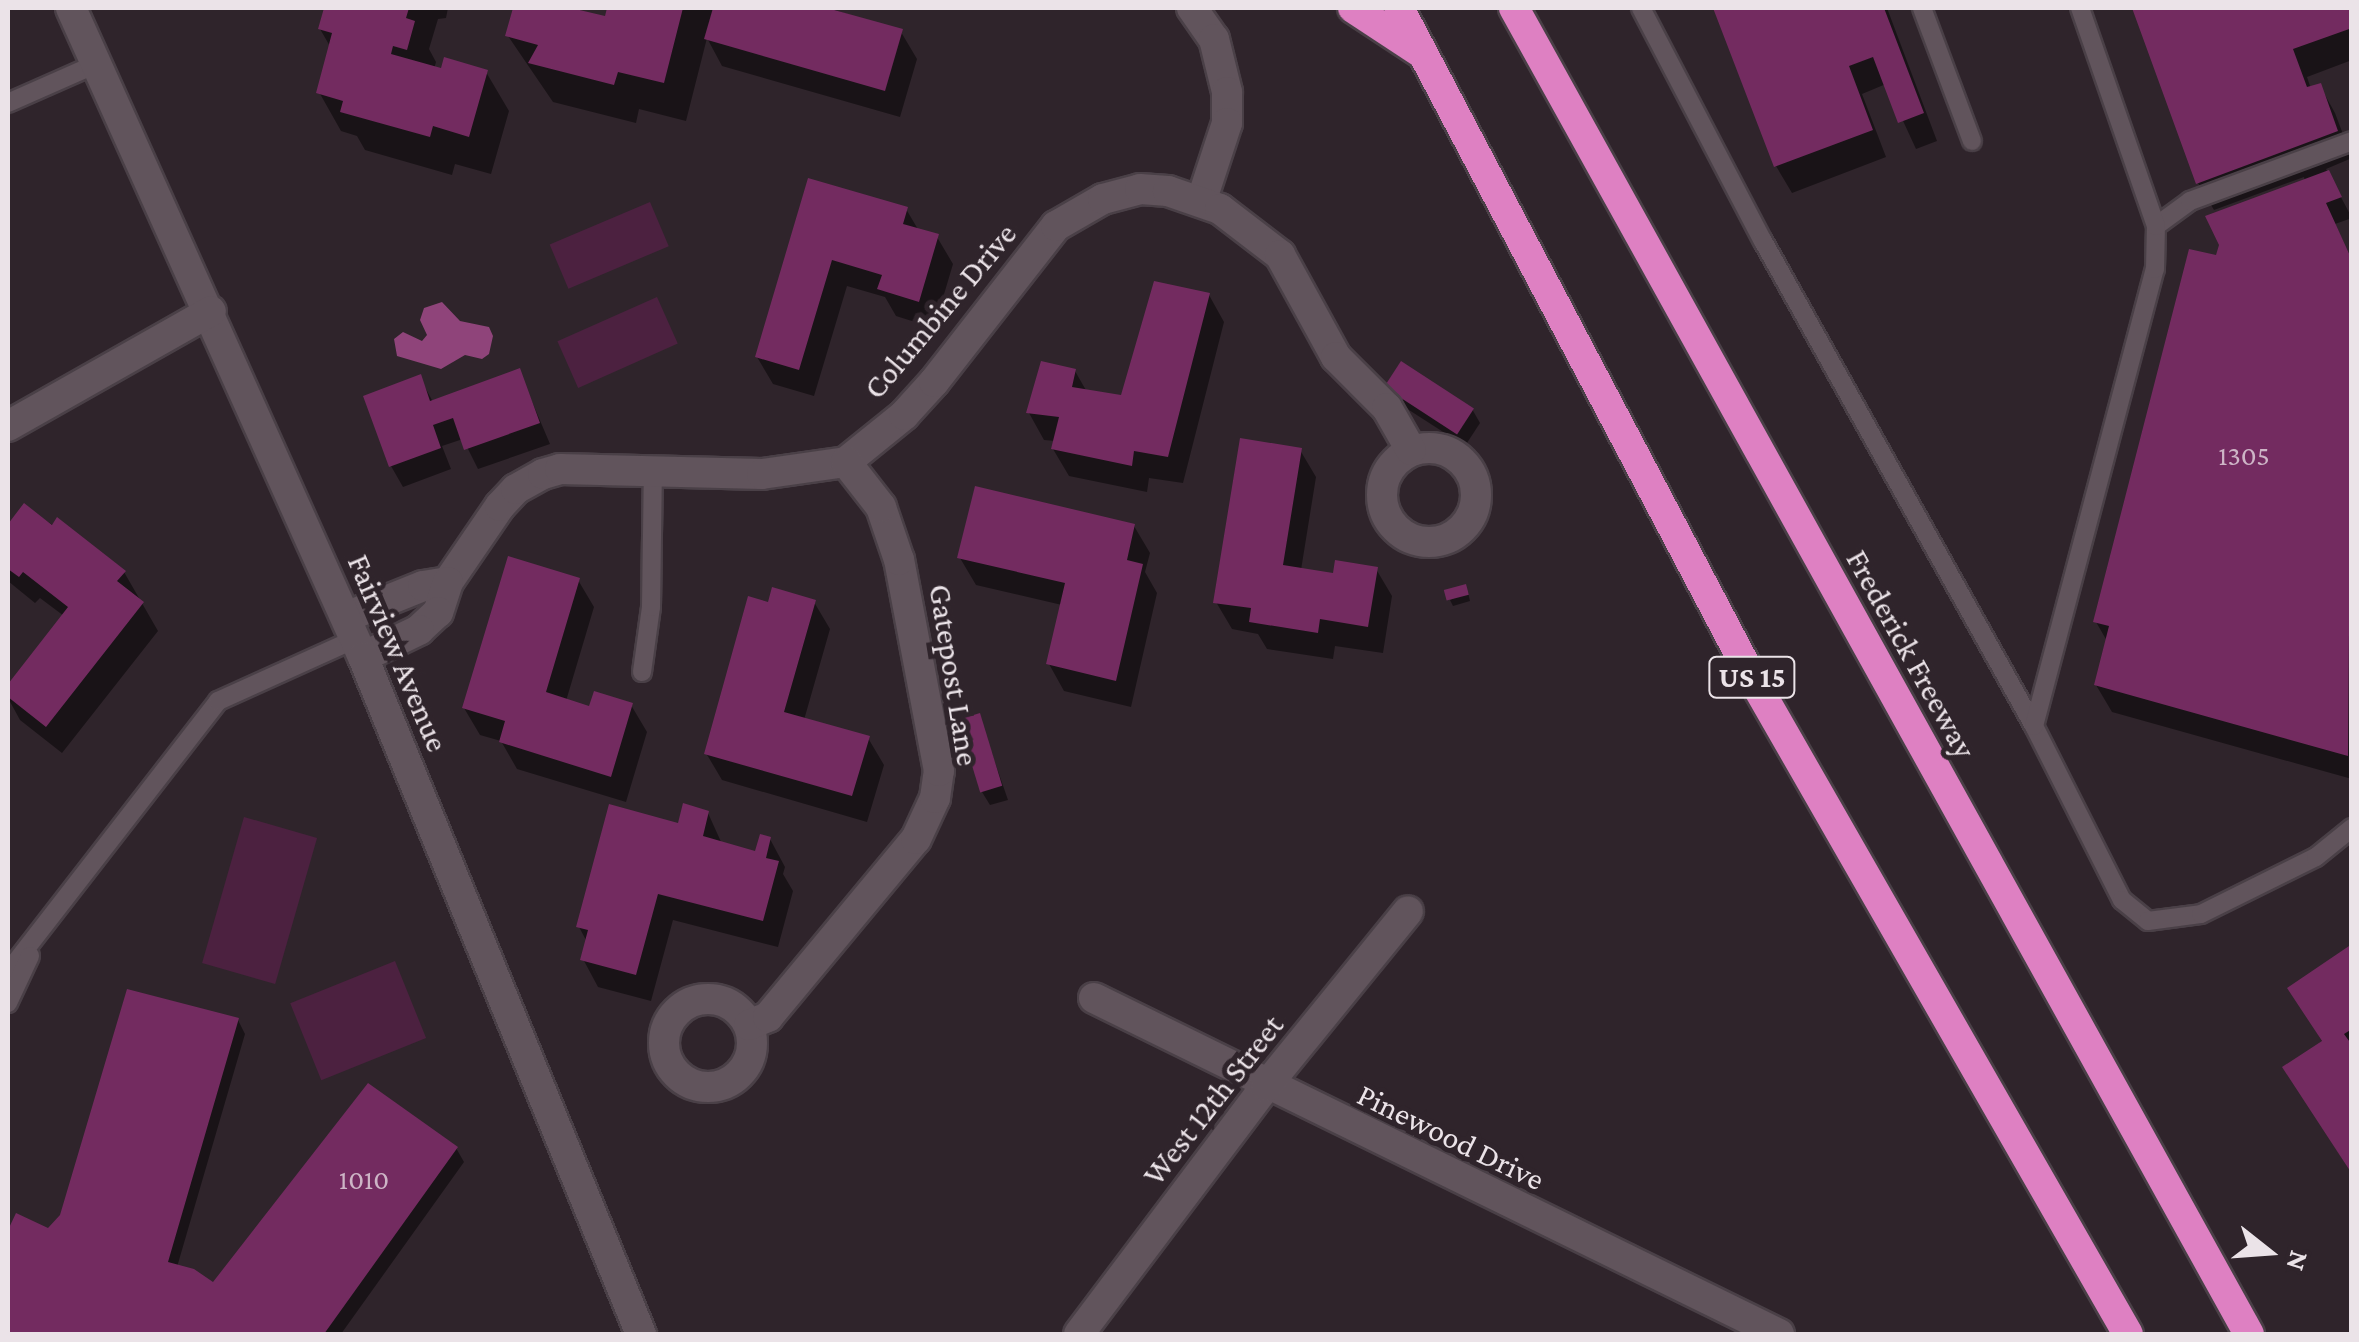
<!DOCTYPE html>
<style>
body{margin:0}
#map{position:relative;width:2359px;height:1342px;overflow:hidden;background:#2f242b;font-family:"Crimson Pro",serif}
div>[style]{position:absolute}
[style*='--x']{left:calc(var(--x)*1px);top:calc(var(--y)*1px);width:calc(var(--w)*1px);rotate:calc(var(--a)*1deg)}
.green>*{inset:0;background:#4c2140;transform-origin:0 0}
.water>*{inset:0;background:#8f447a}
.shadow>*{inset:0;background:#0007}
.building>*{inset:0;background:#732b60;transform-origin:0 0}
.roads{filter:drop-shadow(2px 0 #4a4047) drop-shadow(-2px 0 #4a4047) drop-shadow(0 2px #4a4047) drop-shadow(0 -2px #4a4047)}
.service>*{height:18px;margin:-9px;padding:0 9px;transform-origin:9px;border-radius:9px;background:#61545c}
.minor>*{height:30px;margin:-15px;padding:0 15px;transform-origin:15px;border-radius:15px;background:#61545c}
.minor>.ring{margin:-15px;padding:0;box-sizing:content-box;background:none;border:30px solid #61545c;border-radius:50%}
.tertiary>*{height:30px;margin:-15px;padding:0 15px;transform-origin:15px;border-radius:15px;background:#61545c}
.motorway>*{height:30px;margin:-15px;padding:0 15px;transform-origin:15px;border-radius:15px;background:#de80c2}
span{translate:-50% -50%;white-space:nowrap;text-align:center;line-height:1.15;-webkit-text-stroke:10px #2f242b;paint-order:stroke}
.number-label{font-size:28px;color:#cdb5c6}
.number-label span{-webkit-text-stroke-width:0}
.shield-label span{padding:2px 8px;background:#2f242b;border:2px solid;border-radius:8px;-webkit-text-stroke-width:0}
.shield-label{font-size:30px;color:#ebe3e8;font-weight:700}
.street-label{font-size:32px;color:#ebe3e8}
.frame{position:absolute;inset:0;border:10px solid #ebe3e8;pointer-events:none}
.north{position:absolute;left:2219px;top:1202px;width:100px;height:100px;-webkit-text-stroke:8px #2f242b;paint-order:stroke;rotate:107deg;font-size:28px;font-weight:700;line-height:40px;text-align:center;color:#ebe3e8}
.north::after{content:'';display:block;margin:auto;width:35px;height:45px;background:#ebe3e8;clip-path:polygon(50% 0,100% 100%,50% 72%,0 100%)}
</style>
<div id="map">
<div class="green">
<div style="left:650px;top:202px;width:48px;height:109px;rotate:67deg"></div>
<div style="left:657px;top:297px;width:51px;height:109px;rotate:66deg"></div>
<div style="left:244px;top:817px;width:76px;height:152px;rotate:16deg"></div>
<div style="left:395px;top:961px;width:83px;height:113px;rotate:68deg"></div>
</div>
<div class="water">
<div style="clip-path:polygon(442px 302px,460px 321px,489px 327px,493px 336px,489px 354px,482px 359px,465px 355px,441px 369px,397px 356px,394px 339px,403px 332px,422px 341px,427px 335px,420px 320px,424px 308px)"></div>
</div>
<div class="shadow">
<div style="clip-path:polygon(326px 8px,448px 8px,446px 18px,438px 19px,429px 49px,436px 62px,434px 69px,486px 72px,509px 111px,491px 174px,455px 164px,452px 175px,365px 150px,357px 136px,341px 131px,319px 92px,331px 48px,320px 29px)"></div>
<div style="clip-path:polygon(515px 8px,560px 8px,607px 19px,610px 8px,829px 8px,901px 32px,917px 59px,900px 117px,722px 66px,707px 38px,686px 121px,639px 109px,636px 123px,553px 102px,508px 36px)"></div>
<div style="clip-path:polygon(1716px 8px,1887px 8px,1937px 141px,1916px 149px,1886px 84px,1862px 94px,1886px 157px,1792px 193px,1776px 166px)"></div>
<div style="clip-path:polygon(2135px 8px,2352px 8px,2352px 60px,2307px 77px,2311px 89px,2320px 86px,2335px 113px,2352px 158px,2326px 169px,2352px 218px,2335px 224px,2352px 260px,2352px 779px,2112px 712px,2096px 685px,2107px 641px,2096px 622px,2221px 260px,2305px 181px,2304px 177px,2214px 210px,2198px 183px)"></div>
<div style="clip-path:polygon(810px 181px,906px 209px,919px 231px,937px 237px,953px 264px,934px 328px,896px 316px,885px 297px,847px 286px,814px 396px,773px 384px,757px 357px)"></div>
<div style="clip-path:polygon(1209px 295px,1224px 322px,1183px 483px,1149px 478px,1147px 492px,1069px 476px,1053px 449px,1055px 441px,1044px 440px,1029px 413px,1075px 371px,1087px 392px,1122px 398px)"></div>
<div style="clip-path:polygon(519px 371px,550px 444px,478px 469px,463px 439px,442px 446px,451px 469px,403px 487px,391px 466px,420px 378px,433px 402px)"></div>
<div style="clip-path:polygon(1387px 387px,1472px 409px,1480px 423px,1465px 446px,1395px 401px)"></div>
<div style="clip-path:polygon(1300px 450px,1316px 477px,1301px 570px,1335px 576px,1376px 569px,1392px 596px,1383px 653px,1335px 646px,1333px 659px,1267px 649px,1258px 634px,1232px 629px,1216px 602px)"></div>
<div style="clip-path:polygon(24px 506px,124px 572px,158px 631px,62px 753px,20px 720px,8px 698px,8px 688px,64px 616px,40px 598px,35px 603px,8px 581px,8px 528px)"></div>
<div style="clip-path:polygon(1134px 526px,1150px 553px,1145px 572px,1157px 593px,1131px 707px,1064px 691px,1049px 664px,1062px 605px,976px 585px,960px 558px)"></div>
<div style="clip-path:polygon(578px 580px,594px 607px,566px 701px,591px 709px,631px 705px,647px 732px,626px 802px,517px 769px,501px 741px,480px 735px,464px 708px)"></div>
<div style="clip-path:polygon(1468px 592px,1470px 601px,1453px 606px,1450px 600px)"></div>
<div style="clip-path:polygon(814px 602px,830px 629px,804px 720px,868px 738px,884px 765px,867px 822px,722px 780px,706px 753px,770px 605px)"></div>
<div style="clip-path:polygon(979px 716px,1008px 800px,990px 805px,982px 792px)"></div>
<div style="clip-path:polygon(708px 813px,722px 844px,757px 854px,770px 839px,785px 867px,783px 874px,793px 891px,778px 947px,673px 920px,651px 1001px,598px 987px,583px 959px,587px 942px,579px 927px,679px 826px)"></div>
<div style="clip-path:polygon(2352px 947px,2352px 1174px,2285px 1068px,2323px 1043px,2290px 988px)"></div>
<div style="clip-path:polygon(238px 1020px,245px 1034px,177px 1267px,214px 1286px,456px 1148px,464px 1162px,341px 1334px,8px 1334px,8px 1235px,17px 1216px,48px 1231px)"></div>
</div>
<div class="building">
<div style="clip-path:polygon(324px 8px,409px 8px,406px 18px,415px 21px,407px 50px,393px 46px,391px 54px,441px 68px,444px 57px,488px 70px,469px 137px,433px 126px,430px 137px,340px 112px,343px 101px,316px 93px,332px 33px,318px 29px)"></div>
<div style="clip-path:polygon(513px 8px,571px 8px,605px 16px,607px 8px,683px 8px,664px 83px,618px 72px,614px 85px,528px 63px,538px 45px,505px 36px)"></div>
<div style="clip-path:polygon(713px 8px,827px 8px,903px 29px,885px 91px,704px 39px)"></div>
<div style="clip-path:polygon(1713px 8px,1884px 8px,1924px 113px,1898px 123px,1873px 57px,1849px 66px,1873px 130px,1774px 167px)"></div>
<div style="clip-path:polygon(2132px 8px,2352px 8px,2352px 28px,2293px 49px,2307px 87px,2321px 83px,2338px 131px,2196px 184px)"></div>
<div style="clip-path:polygon(2329px 170px,2342px 197px,2326px 203px,2352px 260px,2348px 756px,2094px 685px,2109px 626px,2093px 622px,2189px 249px,2216px 255px,2219px 245px,2205px 216px)"></div>
<div style="clip-path:polygon(808px 178px,908px 207px,903px 224px,939px 234px,919px 302px,877px 289px,882px 275px,832px 260px,799px 370px,755px 357px)"></div>
<div style="clip-path:polygon(1154px 281px,1210px 293px,1168px 457px,1134px 451px,1132px 466px,1051px 449px,1059px 417px,1026px 413px,1041px 361px,1076px 369px,1072px 387px,1121px 395px)"></div>
<div style="left:1401px;top:361px;width:87px;height:31px;rotate:33deg"></div>
<div style="clip-path:polygon(520px 368px,540px 423px,464px 450px,453px 418px,433px 425px,441px 448px,389px 467px,363px 396px,421px 374px,430px 401px)"></div>
<div style="clip-path:polygon(1240px 438px,1302px 448px,1283px 565px,1333px 573px,1335px 560px,1378px 567px,1368px 627px,1320px 619px,1318px 633px,1249px 622px,1251px 608px,1213px 603px)"></div>
<div style="clip-path:polygon(975px 486px,1135px 524px,1127px 560px,1143px 564px,1116px 681px,1046px 664px,1065px 583px,957px 558px)"></div>
<div style="clip-path:polygon(24px 503px,52px 525px,57px 517px,126px 571px,117px 581px,144px 602px,46px 727px,8px 697px,8px 684px,68px 607px,23px 572px,19px 577px,8px 569px,8px 524px)"></div>
<div style="clip-path:polygon(508px 556px,580px 578px,546px 692px,589px 706px,594px 691px,633px 703px,611px 777px,499px 742px,505px 721px,462px 708px)"></div>
<div style="left:1466px;top:584px;width:11px;height:23px;rotate:75deg"></div>
<div style="clip-path:polygon(772px 587px,816px 600px,784px 712px,870px 736px,852px 796px,704px 754px,748px 596px,768px 602px)"></div>
<div style="left:980px;top:713px;width:76px;height:23px;rotate:73deg"></div>
<div style="clip-path:polygon(683px 803px,709px 811px,703px 836px,755px 851px,760px 834px,771px 837px,766px 858px,779px 861px,763px 921px,658px 894px,636px 975px,580px 960px,588px 930px,576px 927px,609px 804px,678px 823px)"></div>
<div style="clip-path:polygon(2352px 944px,2352px 1029px,2344px 1034px,2352px 1045px,2352px 1174px,2282px 1067px,2322px 1041px,2287px 988px)"></div>
<div style="clip-path:polygon(127px 989px,239px 1018px,168px 1262px,194px 1269px,213px 1282px,368px 1083px,458px 1147px,324px 1334px,8px 1334px,8px 1230px,16px 1213px,48px 1228px,60px 1215px)"></div>
</div>
<div class="roads">
<div class="service">
<div style="--x:1641;--y:8;--w:263;--a:62.4"></div>
<div style="--x:1763;--y:241;--w:556;--a:60.81"></div>
<div style="--x:2034;--y:726;--w:195;--a:63.2"></div>
<div style="--x:2122;--y:900;--w:33;--a:39"></div>
<div style="--x:2148;--y:921;--w:53;--a:-7.5"></div>
<div style="--x:2201;--y:914;--w:128;--a:-26.4"></div>
<div style="--x:2316;--y:857;--w:46;--a:-38.9"></div>
<div style="--x:1922;--y:8;--w:142;--a:69.4"></div>
<div style="--x:8;--y:103;--w:96;--a:-23.9"></div>
<div style="--x:2156;--y:226;--w:42;--a:-36.3"></div>
<div style="--x:2190;--y:201;--w:173;--a:-20.3"></div>
<div style="--x:642;--y:672;--w:66;--a:-82.1"></div>
<div style="--x:651;--y:607;--w:135;--a:-89.2"></div>
<div style="--x:2034;--y:726;--w:473;--a:-75.2"></div>
<div style="--x:2155;--y:269;--w:43;--a:-88.7"></div>
<div style="--x:2156;--y:226;--w:231;--a:-109.2"></div>
<div style="--x:8;--y:972;--w:343;--a:-52.2"></div>
<div style="--x:218;--y:701;--w:150;--a:-24.3"></div>
<div style="--x:8;--y:1003;--w:52;--a:-64.9"></div>
</div>
<div class="minor">
<div style="--x:1192;--y:8;--w:38;--a:55"></div>
<div style="--x:1214;--y:39;--w:55;--a:76.2"></div>
<div style="--x:1227;--y:92;--w:31;--a:90"></div>
<div style="--x:1227;--y:123;--w:83;--a:108.2"></div>
<div class="ring" style="left:1382px;top:448px;width:64px;height:64px"></div>
<div style="--x:448;--y:582;--w:92;--a:-55.6"></div>
<div style="--x:500;--y:506;--w:23;--a:-47"></div>
<div style="--x:516;--y:489;--w:31;--a:-29"></div>
<div style="--x:543;--y:474;--w:18;--a:-16"></div>
<div style="--x:560;--y:469;--w:202;--a:1.4"></div>
<div style="--x:762;--y:474;--w:85;--a:-8.1"></div>
<div style="--x:846;--y:462;--w:75;--a:-39"></div>
<div style="--x:904;--y:415;--w:45;--a:-47.7"></div>
<div style="--x:934;--y:382;--w:198;--a:-52"></div>
<div style="--x:1056;--y:226;--w:54;--a:-29.9"></div>
<div style="--x:1103;--y:199;--w:38;--a:-15"></div>
<div style="--x:1140;--y:189;--w:28;--a:4"></div>
<div style="--x:1168;--y:191;--w:55;--a:19.1"></div>
<div style="--x:1220;--y:209;--w:76;--a:37.5"></div>
<div style="--x:1280;--y:255;--w:116;--a:61.2"></div>
<div style="--x:1336;--y:357;--w:72;--a:45"></div>
<div style="--x:1387;--y:408;--w:48;--a:60.3"></div>
<div style="--x:346;--y:617;--w:83;--a:-21.9"></div>
<div style="--x:423;--y:586;--w:25;--a:-9"></div>
<div style="--x:448;--y:582;--w:32;--a:108"></div>
<div style="--x:438;--y:612;--w:26;--a:137"></div>
<div style="--x:419;--y:630;--w:62;--a:154.3"></div>
<div style="--x:1094;--y:998;--w:763;--a:26.13"></div>
<div class="ring" style="left:664px;top:999px;width:58px;height:58px"></div>
<div style="--x:749;--y:1025;--w:21;--a:-23"></div>
<div style="--x:768;--y:1017;--w:231;--a:-50.3"></div>
<div style="--x:916;--y:839;--w:45;--a:-65.1"></div>
<div style="--x:935;--y:798;--w:27;--a:-82"></div>
<div style="--x:939;--y:771;--w:215;--a:-100.7"></div>
<div style="--x:899;--y:560;--w:56;--a:-108.8"></div>
<div style="--x:881;--y:507;--w:57;--a:-127.9"></div>
<div style="--x:1079;--y:1334;--w:311;--a:-53"></div>
<div style="--x:1266;--y:1086;--w:225;--a:-50.9"></div>
</div>
<div class="tertiary">
<div style="--x:71;--y:8;--w:712;--a:65.78"></div>
<div style="--x:363;--y:657;--w:732;--a:67.68"></div>
<div style="--x:8;--y:426;--w:233;--a:-29.5"></div>
</div>
<div class="motorway">
<div style="--x:1353;--y:8;--w:80;--a:33.3"></div>
<div style="--x:1399;--y:8;--w:755;--a:62.21"></div>
<div style="--x:1751;--y:676;--w:758;--a:60.19"></div>
<div style="--x:1514;--y:8;--w:1516;--a:61"></div>
</div>
</div>
<div class="number-label">
<span style="left:2244px;top:456px">1305</span>
<span style="left:364px;top:1180px">1010</span>
</div>
<div class="shield-label">
<span style="left:1752px;top:677px">US 15</span>
</div>
<div class="street-label">
<span style="left:940px;top:311px;rotate:-50deg">Columbine Drive</span>
<span style="left:398px;top:653px;rotate:67deg">Fairview Avenue</span>
<span style="left:1911px;top:654px;rotate:61deg">Frederick Freeway</span>
<span style="left:954px;top:675px;rotate:81deg">Gatepost Lane</span>
<span style="left:1213px;top:1100px;rotate:-52deg">West 12th Street</span>
<span style="left:1451px;top:1137px;rotate:26deg">Pinewood Drive</span>
</div>
<div class="frame"></div>
<div class="north">N</div>
</div>
